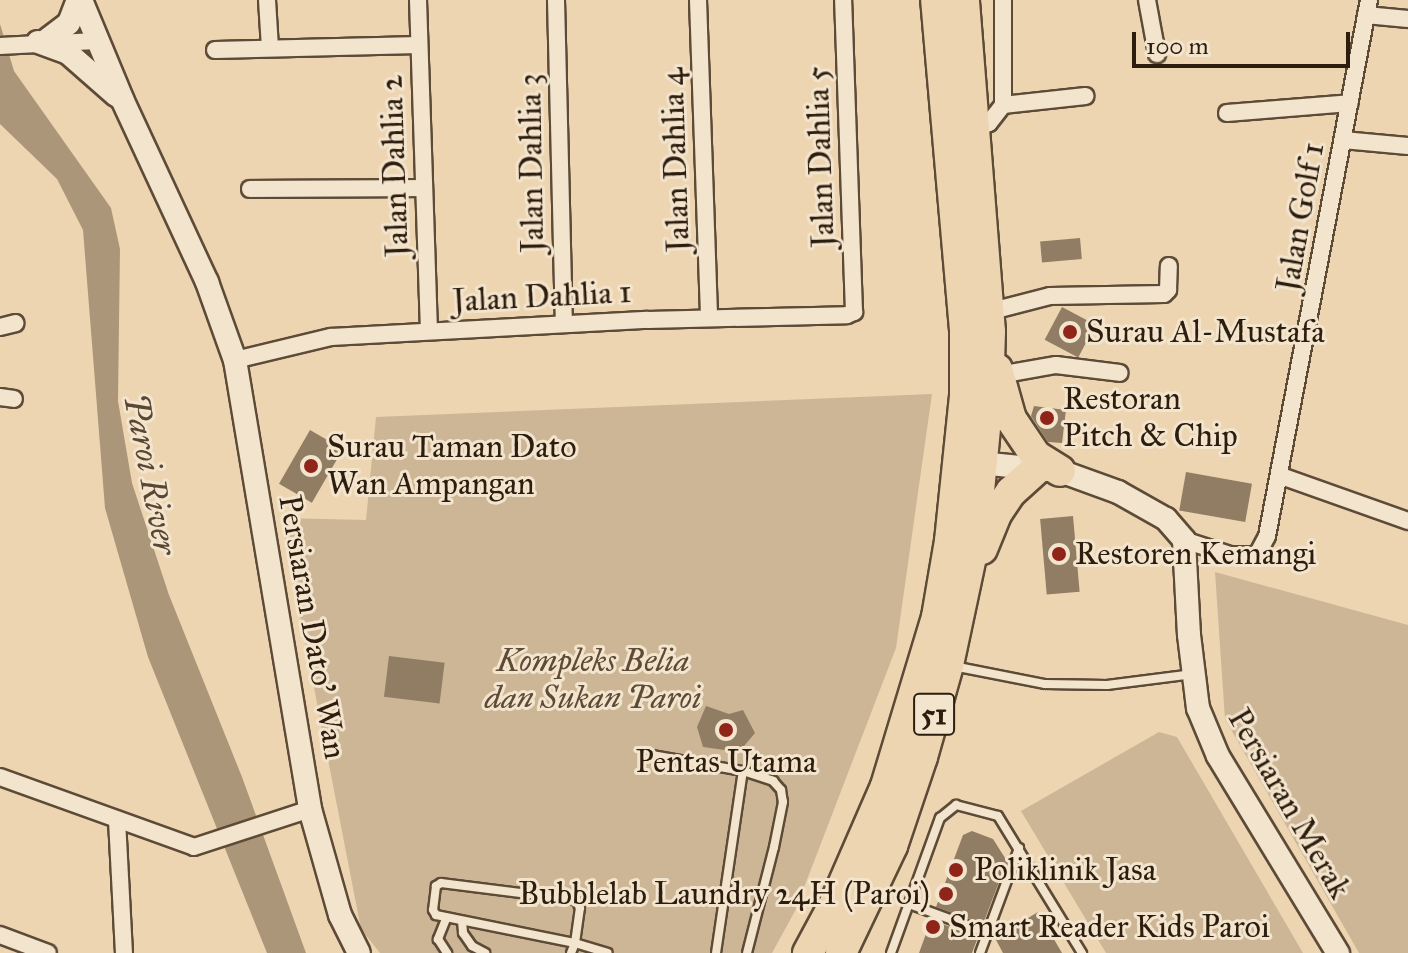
<!DOCTYPE html>
<style>
body{margin:0}
#map{position:relative;width:1408px;height:953px;overflow:hidden;background:#edd5b2;font-family:"IM FELL Great Primer",serif}
div>[style]{position:absolute}
[style*='--x']{left:calc(var(--x)*1px);top:calc(var(--y)*1px);width:calc(var(--w)*1px);rotate:calc(var(--a)*1deg)}
.green>*{inset:0;background:#ccb696}
.water>*{inset:0;background:#ac967a}
.building>*{inset:0;background:#917d63;transform-origin:0 0}
.roads{filter:drop-shadow(2px 0 #5d4b37) drop-shadow(-2px 0 #5d4b37) drop-shadow(0 2px #5d4b37) drop-shadow(0 -2px #5d4b37)}
.lane>*{height:8px;margin:-4px;padding:0 4px;transform-origin:4px;border-radius:4px;background:#f3e4cd}
.street>*{height:16px;margin:-8px;padding:0 8px;transform-origin:8px;border-radius:8px;background:#f3e4cd}
.secondary>*{height:22px;margin:-11px;padding:0 11px;transform-origin:11px;border-radius:11px;background:#f3e4cd}
.highway>*{height:30px;margin:-15px;padding:0 15px;transform-origin:15px;border-radius:15px;background:#edd5b2}
.dots>*{width:22px;height:22px;translate:-50% -50%;box-sizing:border-box;border:4px solid #f3e4cd;border-radius:50%}
span{translate:-50% -50%;white-space:nowrap;text-align:center;line-height:1.15;-webkit-text-stroke:6px #f3e4cd;paint-order:stroke}
.shield-label span{padding:2px 6px;background:#f3e4cd;border:2px solid;border-radius:6px;-webkit-text-stroke-width:0}
.shield-label{font-size:30px;color:#2d1d0e;font-weight:700}
.street-label{font-size:32px;color:#2d1d0e}
.poi-label{font-size:32px;color:#2d1d0e}
.left{translate:0 -50%;text-align:left}
.right{translate:-100% -50%;text-align:right}
.park-label{font-size:32px;color:#5d4b37;font-style:italic}
.water-label{font-size:34px;color:#594734;font-style:italic}
.scale{position:absolute;left:1132px;top:32px;width:218px;height:36px;box-sizing:border-box;border:4px solid #2d1d0e;border-top:0;padding-left:10px;font-size:24px;line-height:28px;white-space:nowrap;color:#2d1d0e;-webkit-text-stroke:6px #f3e4cd;paint-order:stroke}
</style>
<div id="map">
<div class="green">
<div style="clip-path:polygon(932px 394px,896px 648px,795px 911px,772px 953px,380px 953px,361px 929px,281px 518px,366px 520px,376px 417px)"></div>
<div style="clip-path:polygon(1215px 572px,1408px 625px,1408px 953px,1359px 953px,1225px 719px)"></div>
<div style="clip-path:polygon(1159px 732px,1177px 737px,1303px 953px,1106px 953px,1021px 811px)"></div>
</div>
<div class="water">
<div style="clip-path:polygon(0 24px,14px 71px,111px 208px,120px 249px,118px 401px,132px 483px,169px 595px,242px 777px,306px 953px,267px 953px,148px 657px,105px 508px,83px 230px,57px 179px,0 124px)"></div>
</div>
<div class="building">
<div style="left:1080px;top:238px;width:21px;height:40px;rotate:85deg"></div>
<div style="left:1062px;top:307px;width:38px;height:37px;rotate:28deg"></div>
<div style="clip-path:polygon(1034px 406px,1066px 410px,1062px 443px,1048px 442px,1031px 416px)"></div>
<div style="left:310px;top:430px;width:38px;height:62px;rotate:30deg"></div>
<div style="left:1186px;top:472px;width:67px;height:39px;rotate:10deg"></div>
<div style="left:1073px;top:516px;width:76px;height:33px;rotate:85deg"></div>
<div style="left:389px;top:656px;width:56px;height:41px;rotate:7deg"></div>
<div style="clip-path:polygon(706px 706px,729px 714px,743px 710px,755px 733px,739px 752px,703px 747px,697px 727px)"></div>
<div style="clip-path:polygon(972px 831px,993px 839px,1007px 861px,983px 924px,936px 907px,963px 835px)"></div>
<div style="clip-path:polygon(1038px 912px,1062px 953px,1003px 953px,995px 938px)"></div>
<div style="clip-path:polygon(931px 920px,978px 937px,972px 953px,919px 953px)"></div>
</div>
<div class="roads">
<div class="lane">
<div style="--x:953;--y:666;--w:94;--a:11.1"></div>
<div style="--x:1045;--y:684;--w:62;--a:0.9"></div>
<div style="--x:1107;--y:685;--w:87;--a:-7.3"></div>
<div style="--x:652;--y:755;--w:92;--a:10"></div>
<div style="--x:743;--y:771;--w:32;--a:18"></div>
<div style="--x:773;--y:781;--w:12;--a:48"></div>
<div style="--x:781;--y:790;--w:12;--a:81"></div>
<div style="--x:783;--y:802;--w:46;--a:101.3"></div>
<div style="--x:774;--y:847;--w:109;--a:104.3"></div>
<div style="--x:909;--y:904;--w:84;--a:20.2"></div>
<div style="--x:446;--y:919;--w:22;--a:112"></div>
<div style="--x:438;--y:939;--w:17;--a:57"></div>
<div style="--x:462;--y:921;--w:12;--a:85"></div>
<div style="--x:463;--y:933;--w:16;--a:55"></div>
<div style="--x:472;--y:946;--w:15;--a:28"></div>
<div style="--x:571;--y:953;--w:11;--a:-68"></div>
<div style="--x:575;--y:943;--w:35;--a:-82"></div>
<div style="--x:580;--y:908;--w:9;--a:-117"></div>
<div style="--x:576;--y:900;--w:136;--a:-172.8"></div>
<div style="--x:441;--y:883;--w:6;--a:149"></div>
<div style="--x:436;--y:886;--w:24;--a:97"></div>
<div style="--x:433;--y:910;--w:6;--a:59"></div>
<div style="--x:436;--y:915;--w:142;--a:11.4"></div>
<div style="--x:575;--y:943;--w:34;--a:17"></div>
<div style="--x:716;--y:953;--w:184;--a:-81.6"></div>
<div style="--x:891;--y:953;--w:144;--a:-70.1"></div>
<div style="--x:940;--y:818;--w:21;--a:-39"></div>
<div style="--x:956;--y:805;--w:43;--a:14.7"></div>
<div style="--x:998;--y:816;--w:161;--a:58.5"></div>
<div style="--x:980;--y:953;--w:112;--a:-69.6"></div>
</div>
<div class="street">
<div style="--x:267;--y:0;--w:48;--a:86.4"></div>
<div style="--x:418;--y:0;--w:330;--a:88.1"></div>
<div style="--x:556;--y:0;--w:324;--a:88.6"></div>
<div style="--x:698;--y:0;--w:318;--a:88"></div>
<div style="--x:1147;--y:0;--w:55;--a:79.5"></div>
<div style="--x:1366;--y:15;--w:42;--a:5.4"></div>
<div style="--x:0;--y:46;--w:96;--a:-3"></div>
<div style="--x:215;--y:50;--w:204;--a:-1.4"></div>
<div style="--x:1003;--y:105;--w:83;--a:-6.2"></div>
<div style="--x:1227;--y:113;--w:123;--a:-4.6"></div>
<div style="--x:974;--y:129;--w:16;--a:-22"></div>
<div style="--x:989;--y:123;--w:23;--a:-52"></div>
<div style="--x:1003;--y:105;--w:105;--a:-90"></div>
<div style="--x:1343;--y:140;--w:65;--a:5.3"></div>
<div style="--x:250;--y:189;--w:174;--a:-0.3"></div>
<div style="--x:988;--y:312;--w:64;--a:-14.5"></div>
<div style="--x:1050;--y:296;--w:114;--a:-1"></div>
<div style="--x:1164;--y:294;--w:6;--a:-45"></div>
<div style="--x:1168;--y:290;--w:24;--a:-88"></div>
<div style="--x:0;--y:327;--w:16;--a:-14"></div>
<div style="--x:235;--y:360;--w:99;--a:-13.5"></div>
<div style="--x:331;--y:337;--w:317;--a:-3.1"></div>
<div style="--x:648;--y:320;--w:199;--a:-1.4"></div>
<div style="--x:847;--y:315;--w:8;--a:-23"></div>
<div style="--x:854;--y:312;--w:312;--a:-92"></div>
<div style="--x:999;--y:375;--w:58;--a:-10"></div>
<div style="--x:1056;--y:365;--w:64;--a:7.1"></div>
<div style="--x:0;--y:397;--w:14;--a:8"></div>
<div style="--x:1281;--y:476;--w:135;--a:19.5"></div>
<div style="--x:1184;--y:540;--w:48;--a:18.1"></div>
<div style="--x:1230;--y:555;--w:27;--a:0"></div>
<div style="--x:1257;--y:555;--w:21;--a:-62"></div>
<div style="--x:1267;--y:536;--w:546;--a:-79.23"></div>
<div style="--x:0;--y:777;--w:206;--a:19.8"></div>
<div style="--x:194;--y:847;--w:122;--a:-18.1"></div>
<div style="--x:117;--y:820;--w:133;--a:87"></div>
<div style="--x:0;--y:935;--w:51;--a:20.6"></div>
</div>
<div class="secondary">
<div style="--x:81;--y:0;--w:109;--a:67.4"></div>
<div style="--x:123;--y:101;--w:200;--a:65.1"></div>
<div style="--x:207;--y:282;--w:83;--a:70.3"></div>
<div style="--x:235;--y:360;--w:455;--a:80.5"></div>
<div style="--x:310;--y:809;--w:110;--a:74.2"></div>
<div style="--x:340;--y:915;--w:42;--a:63.4"></div>
<div style="--x:38;--y:42;--w:32;--a:20"></div>
<div style="--x:68;--y:53;--w:64;--a:41.2"></div>
<div style="--x:44;--y:42;--w:31;--a:-37"></div>
<div style="--x:69;--y:23;--w:25;--a:-69"></div>
<div style="--x:970;--y:462;--w:90;--a:5.7"></div>
<div style="--x:1060;--y:471;--w:62;--a:19.9"></div>
<div style="--x:1118;--y:492;--w:55;--a:29.4"></div>
<div style="--x:1166;--y:519;--w:28;--a:49"></div>
<div style="--x:1184;--y:540;--w:95;--a:87"></div>
<div style="--x:1189;--y:635;--w:74;--a:83"></div>
<div style="--x:1198;--y:708;--w:52;--a:67.4"></div>
<div style="--x:1218;--y:756;--w:231;--a:58.7"></div>
</div>
<div class="highway">
<div style="--x:997;--y:369;--w:52;--a:74.4"></div>
<div style="--x:1011;--y:419;--w:45;--a:56"></div>
<div style="--x:1036;--y:456;--w:28;--a:32"></div>
<div style="--x:982;--y:549;--w:38;--a:-68"></div>
<div style="--x:996;--y:514;--w:27;--a:-56"></div>
<div style="--x:1011;--y:492;--w:38;--a:-42"></div>
<div style="--x:808;--y:953;--w:59;--a:-61.7"></div>
<div style="--x:836;--y:901;--w:125;--a:-66.5"></div>
<div style="--x:886;--y:786;--w:177;--a:-73.2"></div>
<div style="--x:937;--y:617;--w:77;--a:-80.3"></div>
<div style="--x:950;--y:541;--w:146;--a:-84.1"></div>
<div style="--x:965;--y:396;--w:66;--a:-90"></div>
<div style="--x:965;--y:330;--w:331;--a:-95"></div>
<div style="--x:841;--y:953;--w:119;--a:-64.5"></div>
<div style="--x:892;--y:846;--w:94;--a:-71.4"></div>
<div style="--x:922;--y:757;--w:96;--a:-74.2"></div>
<div style="--x:948;--y:665;--w:125;--a:-78"></div>
<div style="--x:974;--y:543;--w:146;--a:-84.5"></div>
<div style="--x:988;--y:398;--w:66;--a:-88.3"></div>
<div style="--x:990;--y:332;--w:333;--a:-94.5"></div>
</div>
</div>
<div class="dots">
<div style="left:1070px;top:332px;background:#8f2418"></div>
<div style="left:1047px;top:418px;background:#8f2418"></div>
<div style="left:311px;top:466px;background:#8f2418"></div>
<div style="left:1059px;top:554px;background:#8f2418"></div>
<div style="left:726px;top:730px;background:#8f2418"></div>
<div style="left:956px;top:870px;background:#8f2418"></div>
<div style="left:946px;top:894px;background:#8f2418"></div>
<div style="left:933px;top:927px;background:#8f2418"></div>
</div>
<div class="shield-label">
<span style="left:934px;top:714px">51</span>
</div>
<div class="street-label">
<span style="left:821px;top:157px;rotate:-92deg">Jalan Dahlia 5</span>
<span style="left:676px;top:160px;rotate:-92deg">Jalan Dahlia 4</span>
<span style="left:532px;top:163px;rotate:-91deg">Jalan Dahlia 3</span>
<span style="left:395px;top:166px;rotate:-92deg">Jalan Dahlia 2</span>
<span style="left:1301px;top:217px;rotate:-80deg">Jalan Golf 1</span>
<span style="left:542px;top:297px;rotate:-3deg">Jalan Dahlia 1</span>
<span style="left:312px;top:627px;rotate:80deg">Persiaran Dato' Wan</span>
<span style="left:1289px;top:804px;rotate:60deg">Persiaran Merak</span>
</div>
<div class="poi-label">
<span class="left" style="left:1086px;top:332px">Surau Al-Mustafa</span>
<span class="left" style="left:1063px;top:418px">Restoran<br>Pitch &amp; Chip</span>
<span class="left" style="left:327px;top:466px">Surau Taman Dato<br>Wan Ampangan</span>
<span class="left" style="left:1075px;top:554px">Restoren Kemangi</span>
<span style="left:726px;top:762px">Pentas Utama</span>
<span class="left" style="left:974px;top:870px">Poliklinik Jasa</span>
<span class="right" style="left:930px;top:894px">Bubblelab Laundry 24H (Paroi)</span>
<span class="left" style="left:949px;top:927px">Smart Reader Kids Paroi</span>
</div>
<div class="park-label">
<span style="left:593px;top:680px">Kompleks Belia<br>dan Sukan Paroi</span>
</div>
<div class="water-label">
<span style="left:151px;top:474px;rotate:79deg">Paroi River</span>
</div>
<div class="scale">100 m</div>
</div>
